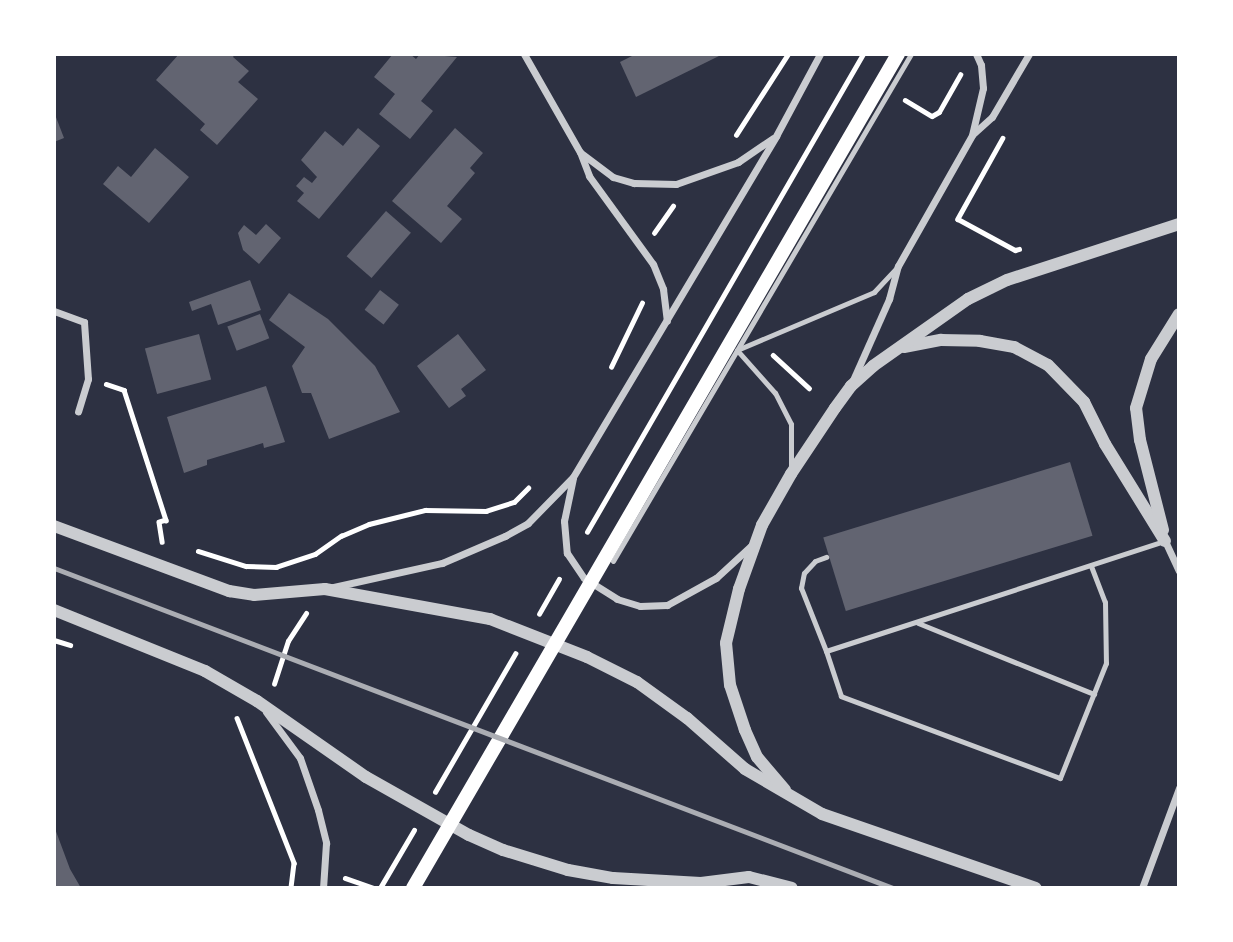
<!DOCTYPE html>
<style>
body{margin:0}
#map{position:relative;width:1233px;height:942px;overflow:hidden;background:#2d3142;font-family:"Noto Sans",sans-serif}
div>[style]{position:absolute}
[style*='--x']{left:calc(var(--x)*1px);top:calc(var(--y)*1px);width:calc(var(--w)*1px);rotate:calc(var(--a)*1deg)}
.building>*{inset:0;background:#626471;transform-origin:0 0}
.path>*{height:4.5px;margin:-2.25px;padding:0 2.25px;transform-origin:2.25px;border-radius:2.25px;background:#fff}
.service>*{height:5px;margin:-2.5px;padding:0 2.5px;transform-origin:2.5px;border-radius:2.5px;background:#caccd0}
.minor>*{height:7px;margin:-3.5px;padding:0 3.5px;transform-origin:3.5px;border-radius:3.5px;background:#caccd0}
.tertiary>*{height:12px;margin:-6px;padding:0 6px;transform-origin:6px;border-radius:6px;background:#caccd0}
.secondary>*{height:14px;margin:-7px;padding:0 7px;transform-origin:7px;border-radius:7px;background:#fff}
.rail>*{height:5px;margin:-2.5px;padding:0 2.5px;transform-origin:2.5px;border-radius:2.5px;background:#abadb3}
span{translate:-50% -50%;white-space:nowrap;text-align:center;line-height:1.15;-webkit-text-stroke:6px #fff;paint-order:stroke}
.frame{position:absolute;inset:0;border:56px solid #fff;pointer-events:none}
</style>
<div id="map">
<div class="building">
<div style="clip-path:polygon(179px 54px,235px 54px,233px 57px,249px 71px,238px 82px,258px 99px,217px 145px,200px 130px,205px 124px,156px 80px)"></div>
<div style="clip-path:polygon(393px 54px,410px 54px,416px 59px,420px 54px,457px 57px,421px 101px,433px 111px,410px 139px,379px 114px,395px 94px,374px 77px)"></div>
<div style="clip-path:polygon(636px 54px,718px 54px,719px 56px,636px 97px,620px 62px)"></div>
<div style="clip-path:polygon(54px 112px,64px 138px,54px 142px)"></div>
<div style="clip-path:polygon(358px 128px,380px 146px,319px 219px,297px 201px,304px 193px,296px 186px,304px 177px,312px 183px,317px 177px,301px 160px,325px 131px,343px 146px)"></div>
<div style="clip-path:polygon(455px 128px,483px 153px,470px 168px,475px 173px,447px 206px,462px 219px,441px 243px,392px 201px)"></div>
<div style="clip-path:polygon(155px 148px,189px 177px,149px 223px,103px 184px,118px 166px,131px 177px)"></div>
<div style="left:386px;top:211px;width:33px;height:60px;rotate:41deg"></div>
<div style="clip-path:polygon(266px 224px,281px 238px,259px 264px,243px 250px,238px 233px,244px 225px,256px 235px)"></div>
<div style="clip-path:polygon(250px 280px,261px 310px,218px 325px,211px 304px,192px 311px,189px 302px)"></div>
<div style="left:380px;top:290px;width:24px;height:25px;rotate:38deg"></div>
<div style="clip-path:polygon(289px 293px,328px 319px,375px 366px,400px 412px,329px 439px,311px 393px,302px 393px,292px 366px,305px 347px,269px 320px)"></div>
<div style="left:260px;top:314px;width:26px;height:35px;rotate:69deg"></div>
<div style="left:199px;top:334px;width:47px;height:56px;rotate:75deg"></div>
<div style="clip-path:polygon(458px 334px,486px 370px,461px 389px,466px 396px,449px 408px,417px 366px)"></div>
<div style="clip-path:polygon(266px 386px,285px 442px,264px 448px,263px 443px,207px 460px,207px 465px,184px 473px,167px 417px)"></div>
<div style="left:1070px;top:462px;width:77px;height:258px;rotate:73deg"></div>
<div style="clip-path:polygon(54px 826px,70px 869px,81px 888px,57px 888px,54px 884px)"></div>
</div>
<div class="path">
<div style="--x:905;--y:100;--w:31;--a:31"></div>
<div style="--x:932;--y:116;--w:8;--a:-30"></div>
<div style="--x:939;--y:112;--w:43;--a:-60.4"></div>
<div style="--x:736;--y:135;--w:96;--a:-57.3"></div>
<div style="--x:1003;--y:138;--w:93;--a:119.1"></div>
<div style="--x:958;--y:219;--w:65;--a:28.5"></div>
<div style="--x:1015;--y:250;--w:4;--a:-14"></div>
<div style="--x:654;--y:233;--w:33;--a:-55"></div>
<div style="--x:773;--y:355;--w:49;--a:42.5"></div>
<div style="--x:611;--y:367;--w:71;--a:-64.2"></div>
<div style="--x:106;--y:384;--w:19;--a:18"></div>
<div style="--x:124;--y:390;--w:137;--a:72.1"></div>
<div style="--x:166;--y:520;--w:7;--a:164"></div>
<div style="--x:159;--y:522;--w:20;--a:81"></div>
<div style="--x:587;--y:532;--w:552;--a:-60"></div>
<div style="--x:198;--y:551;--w:50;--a:17.4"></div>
<div style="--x:246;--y:566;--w:30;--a:2"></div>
<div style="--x:276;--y:567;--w:41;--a:-18.4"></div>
<div style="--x:315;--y:554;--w:32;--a:-35"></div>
<div style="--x:341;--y:536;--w:30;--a:-23"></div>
<div style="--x:369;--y:524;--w:58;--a:-14"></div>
<div style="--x:425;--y:510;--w:61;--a:0.9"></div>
<div style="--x:486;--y:511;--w:29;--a:-18"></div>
<div style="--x:514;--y:502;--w:20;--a:-45"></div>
<div style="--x:539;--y:614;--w:40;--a:-60.3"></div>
<div style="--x:54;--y:640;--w:17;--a:17"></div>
<div style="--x:274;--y:684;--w:45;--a:-72"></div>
<div style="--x:288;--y:641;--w:33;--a:-57"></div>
<div style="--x:237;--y:718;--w:156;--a:68.5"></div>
<div style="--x:294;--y:863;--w:25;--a:97"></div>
<div style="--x:435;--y:792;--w:160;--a:-59.9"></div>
<div style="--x:345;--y:878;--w:31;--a:19"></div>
<div style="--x:380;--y:888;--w:67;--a:-59.6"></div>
</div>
<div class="service">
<div style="--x:791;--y:469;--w:45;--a:-90"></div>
<div style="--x:791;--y:424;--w:35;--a:-117"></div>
<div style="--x:775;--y:393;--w:57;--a:-131.5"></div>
<div style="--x:737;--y:350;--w:149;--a:-22.9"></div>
<div style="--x:874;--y:292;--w:33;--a:-47"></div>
<div style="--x:613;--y:561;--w:588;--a:-59.55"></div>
<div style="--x:1091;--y:566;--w:39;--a:69"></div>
<div style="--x:1105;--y:602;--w:61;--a:89.1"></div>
<div style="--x:1106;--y:663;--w:124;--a:111.8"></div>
<div style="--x:1060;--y:778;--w:234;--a:-159.5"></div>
<div style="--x:841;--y:696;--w:47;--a:-108.4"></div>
<div style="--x:826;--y:651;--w:356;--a:-18"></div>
<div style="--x:918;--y:623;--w:190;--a:22"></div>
<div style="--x:826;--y:651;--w:68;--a:-111.6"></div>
<div style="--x:801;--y:588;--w:15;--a:-79"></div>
<div style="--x:804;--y:573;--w:16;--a:-47"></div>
<div style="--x:815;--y:561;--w:12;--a:-20"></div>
</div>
<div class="minor">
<div style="--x:524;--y:54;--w:113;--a:60.3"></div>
<div style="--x:580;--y:152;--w:26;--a:69"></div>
<div style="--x:589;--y:176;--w:109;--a:54"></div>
<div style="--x:653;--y:264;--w:27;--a:68"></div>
<div style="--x:663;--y:289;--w:32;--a:83"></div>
<div style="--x:973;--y:134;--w:25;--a:-42"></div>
<div style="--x:992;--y:117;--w:73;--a:-59.6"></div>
<div style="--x:581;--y:153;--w:40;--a:37"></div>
<div style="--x:613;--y:177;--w:22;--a:16"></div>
<div style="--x:634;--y:183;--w:42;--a:1.4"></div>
<div style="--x:676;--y:184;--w:66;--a:-19.5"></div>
<div style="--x:738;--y:162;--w:42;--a:-34.4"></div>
<div style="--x:54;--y:311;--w:32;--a:20"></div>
<div style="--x:84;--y:322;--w:57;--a:86"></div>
<div style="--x:88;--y:379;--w:34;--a:107"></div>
<div style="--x:853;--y:380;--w:89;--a:-66"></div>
<div style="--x:889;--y:299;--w:34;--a:-75"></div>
<div style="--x:898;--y:266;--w:150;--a:-60.5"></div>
<div style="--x:972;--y:135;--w:48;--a:-76.8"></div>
<div style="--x:983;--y:88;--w:23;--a:-95"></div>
<div style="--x:981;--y:65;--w:12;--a:-114"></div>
<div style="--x:573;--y:478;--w:44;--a:101.8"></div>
<div style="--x:564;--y:521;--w:32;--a:85"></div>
<div style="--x:567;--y:553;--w:30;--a:56"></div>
<div style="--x:584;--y:578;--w:39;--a:32"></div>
<div style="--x:617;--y:599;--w:24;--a:17"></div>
<div style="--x:640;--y:606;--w:27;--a:-2"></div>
<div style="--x:667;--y:605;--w:56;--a:-28.9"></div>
<div style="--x:716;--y:578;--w:50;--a:-42.6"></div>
<div style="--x:1165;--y:541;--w:33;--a:65"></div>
<div style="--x:329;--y:588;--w:116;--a:-12.5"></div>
<div style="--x:442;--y:563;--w:69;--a:-23.2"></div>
<div style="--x:505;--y:536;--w:26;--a:-29"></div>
<div style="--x:528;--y:523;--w:64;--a:-45.6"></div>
<div style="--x:573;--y:477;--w:397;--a:-59.2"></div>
<div style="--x:776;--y:136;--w:93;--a:-61.8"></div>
<div style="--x:266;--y:712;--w:57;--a:53.5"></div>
<div style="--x:300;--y:758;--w:55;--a:70.9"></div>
<div style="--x:318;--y:810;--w:34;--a:76"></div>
<div style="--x:326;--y:843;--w:45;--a:93.8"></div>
<div style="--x:1142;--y:888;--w:107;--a:-69.7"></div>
</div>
<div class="tertiary">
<div style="--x:904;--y:347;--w:38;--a:-11"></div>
<div style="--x:941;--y:340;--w:39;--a:1"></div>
<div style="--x:980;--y:341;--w:35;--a:10"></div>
<div style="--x:1014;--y:347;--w:38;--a:28"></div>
<div style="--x:1048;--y:365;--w:52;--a:45.8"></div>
<div style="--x:1084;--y:402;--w:47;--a:63.4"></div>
<div style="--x:1105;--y:444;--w:114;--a:58.3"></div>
<div style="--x:54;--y:526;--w:187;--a:20.4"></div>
<div style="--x:229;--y:591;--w:25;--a:9"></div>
<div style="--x:254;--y:595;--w:71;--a:-4.8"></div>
<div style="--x:325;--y:589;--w:168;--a:10.3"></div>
<div style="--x:490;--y:619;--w:104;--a:21.4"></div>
<div style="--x:587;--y:657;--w:56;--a:26.6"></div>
<div style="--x:637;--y:682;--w:62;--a:35.8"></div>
<div style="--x:687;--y:718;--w:77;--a:41.3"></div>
<div style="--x:745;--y:769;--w:89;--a:30.3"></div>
<div style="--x:822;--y:814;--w:226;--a:19.1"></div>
<div style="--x:1163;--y:530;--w:93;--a:-104.3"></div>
<div style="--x:1140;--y:440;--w:32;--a:-97"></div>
<div style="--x:1136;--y:408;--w:51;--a:-73"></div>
<div style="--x:1151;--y:359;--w:53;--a:-58.1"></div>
<div style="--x:54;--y:610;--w:163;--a:22"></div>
<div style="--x:205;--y:671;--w:60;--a:30"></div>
<div style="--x:257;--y:701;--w:133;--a:34.9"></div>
<div style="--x:366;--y:777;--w:118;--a:29.4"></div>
<div style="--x:469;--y:835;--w:37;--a:24"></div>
<div style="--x:503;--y:850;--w:68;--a:17.1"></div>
<div style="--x:568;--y:870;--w:46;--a:10.1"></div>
<div style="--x:613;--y:878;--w:88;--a:3.3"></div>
<div style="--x:701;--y:883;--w:48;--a:-7.1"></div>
<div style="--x:749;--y:877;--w:44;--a:14.3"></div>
<div style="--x:785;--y:790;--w:43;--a:-130.3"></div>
<div style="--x:757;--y:757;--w:30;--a:-114"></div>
<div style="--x:745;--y:730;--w:47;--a:-108.4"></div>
<div style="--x:730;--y:685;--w:42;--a:-95.4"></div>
<div style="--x:726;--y:643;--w:56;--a:-76.5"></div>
<div style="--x:739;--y:589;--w:68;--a:-70.2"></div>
<div style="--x:762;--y:525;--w:59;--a:-60.4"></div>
<div style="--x:791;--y:474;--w:79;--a:-56.3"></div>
<div style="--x:835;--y:408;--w:27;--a:-54"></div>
<div style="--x:851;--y:386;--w:30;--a:-42"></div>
<div style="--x:873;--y:366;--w:116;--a:-35.2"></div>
<div style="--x:968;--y:299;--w:43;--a:-26"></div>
<div style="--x:1007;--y:280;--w:181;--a:-18"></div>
</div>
<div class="secondary">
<div style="--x:413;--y:888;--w:965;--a:-59.82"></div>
</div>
<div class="rail">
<div style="--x:54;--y:568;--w:898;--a:20.88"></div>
</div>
<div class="frame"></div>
</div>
